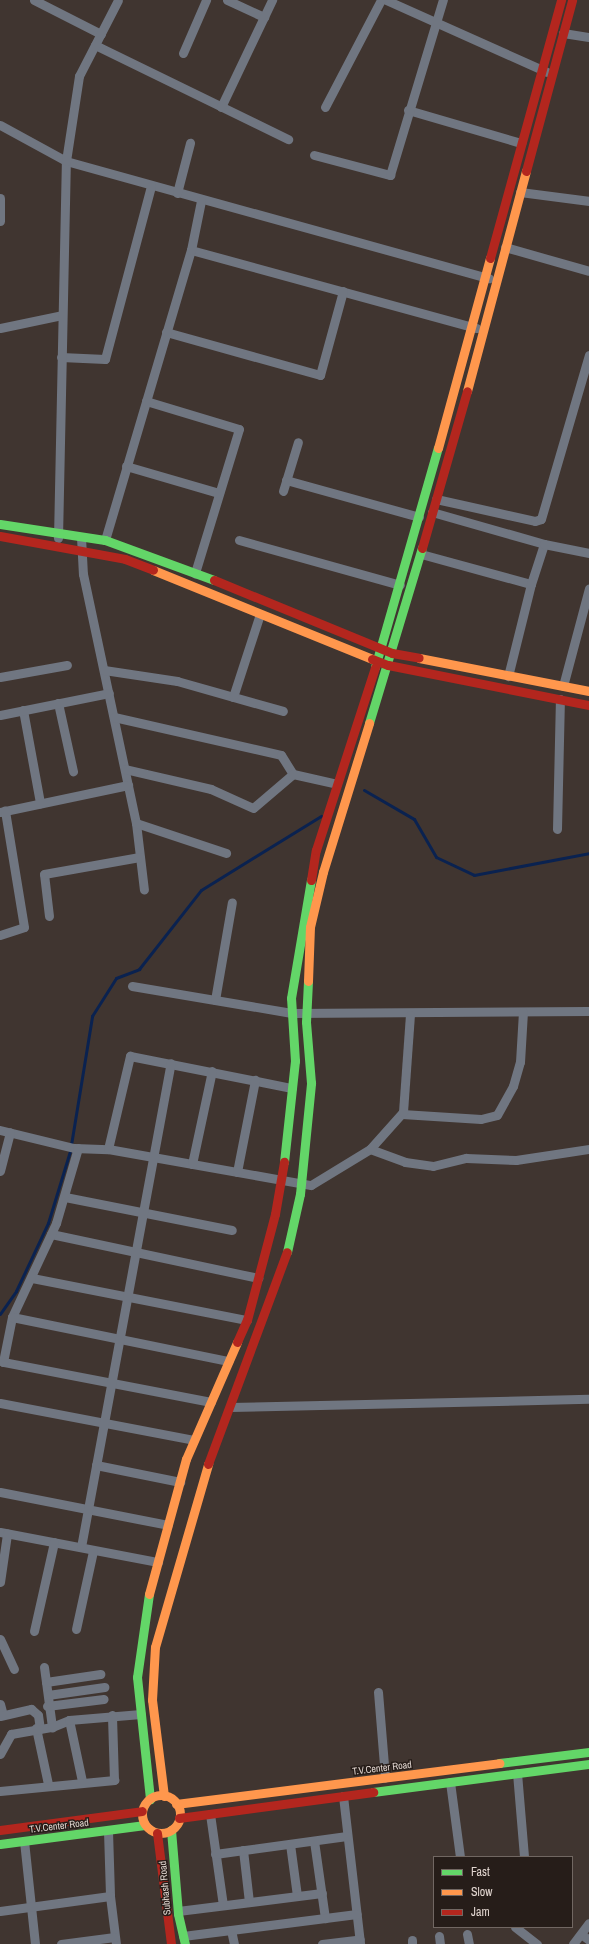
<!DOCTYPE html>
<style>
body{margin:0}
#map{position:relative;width:589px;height:1944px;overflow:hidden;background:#403530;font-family:"Archivo Narrow",sans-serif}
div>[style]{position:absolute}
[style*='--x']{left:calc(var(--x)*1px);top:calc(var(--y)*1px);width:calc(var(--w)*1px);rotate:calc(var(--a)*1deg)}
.stream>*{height:3px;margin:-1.5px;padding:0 1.5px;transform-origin:1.5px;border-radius:1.5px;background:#0a2250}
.street>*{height:9px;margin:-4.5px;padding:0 4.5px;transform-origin:4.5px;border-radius:4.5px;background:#707681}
.fast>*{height:9px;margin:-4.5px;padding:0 4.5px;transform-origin:4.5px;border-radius:4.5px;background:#63d668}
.slow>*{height:9px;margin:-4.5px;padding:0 4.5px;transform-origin:4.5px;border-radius:4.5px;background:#ff974d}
.slow>.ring{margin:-4.5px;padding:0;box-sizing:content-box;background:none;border:9px solid #ff974d;border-radius:50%}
.jam>*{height:9px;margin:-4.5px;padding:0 4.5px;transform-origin:4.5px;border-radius:4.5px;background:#b3261e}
span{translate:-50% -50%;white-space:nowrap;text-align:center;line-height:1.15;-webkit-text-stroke:3px #261d19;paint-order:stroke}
.street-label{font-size:10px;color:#e1d5cf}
.legend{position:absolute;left:433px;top:1856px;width:140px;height:72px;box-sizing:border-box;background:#261d19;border:1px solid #716762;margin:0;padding:5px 7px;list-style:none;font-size:12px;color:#e1d5cf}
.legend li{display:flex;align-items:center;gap:8px;height:20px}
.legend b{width:20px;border:1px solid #716762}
</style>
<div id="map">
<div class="stream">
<div style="--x:364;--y:790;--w:58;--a:30.1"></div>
<div style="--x:414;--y:819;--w:44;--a:59.9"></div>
<div style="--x:436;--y:857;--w:42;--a:25.3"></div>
<div style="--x:474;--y:875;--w:117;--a:-10.8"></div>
<div style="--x:0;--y:1314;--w:28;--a:-55"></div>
<div style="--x:16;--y:1291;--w:75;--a:-64.8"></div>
<div style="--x:48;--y:1223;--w:75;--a:-73"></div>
<div style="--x:70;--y:1151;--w:137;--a:-80.7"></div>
<div style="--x:92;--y:1016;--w:45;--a:-57.7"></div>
<div style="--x:116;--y:978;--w:25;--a:-21"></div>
<div style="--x:139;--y:969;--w:100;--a:-51.9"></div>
<div style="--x:201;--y:890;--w:141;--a:-31.7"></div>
</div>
<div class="street">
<div style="--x:34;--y:0;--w:75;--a:26.9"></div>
<div style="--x:227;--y:0;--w:41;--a:24.7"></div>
<div style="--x:386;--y:0;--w:176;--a:24.1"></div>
<div style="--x:563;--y:33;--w:26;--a:9"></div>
<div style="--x:95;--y:45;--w:215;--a:26"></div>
<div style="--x:183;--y:53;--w:58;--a:-66.5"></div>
<div style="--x:221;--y:107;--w:119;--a:-64.5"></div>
<div style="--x:325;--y:107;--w:121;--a:-62.4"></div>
<div style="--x:408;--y:110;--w:118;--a:16.3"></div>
<div style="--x:0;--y:125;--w:75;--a:28.6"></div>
<div style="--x:66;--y:161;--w:439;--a:15.5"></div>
<div style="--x:314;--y:155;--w:79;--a:14.7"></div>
<div style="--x:390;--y:175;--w:183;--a:-73.2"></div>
<div style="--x:520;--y:192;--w:70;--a:7.4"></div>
<div style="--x:177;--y:193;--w:52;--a:-75.4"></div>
<div style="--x:0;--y:198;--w:23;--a:90"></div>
<div style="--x:505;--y:247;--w:87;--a:15.9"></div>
<div style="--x:191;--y:250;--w:296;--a:15.3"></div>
<div style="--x:0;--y:328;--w:63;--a:-11.8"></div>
<div style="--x:166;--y:332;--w:160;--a:15.6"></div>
<div style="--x:320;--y:375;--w:87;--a:-74.7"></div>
<div style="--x:61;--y:357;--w:44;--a:2.6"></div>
<div style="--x:105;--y:359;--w:179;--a:-75.1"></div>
<div style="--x:146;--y:401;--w:97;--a:16.8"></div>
<div style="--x:239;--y:429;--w:151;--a:107"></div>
<div style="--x:126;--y:466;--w:97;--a:16.2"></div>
<div style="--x:286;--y:480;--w:138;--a:15.5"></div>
<div style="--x:283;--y:491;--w:51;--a:-73"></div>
<div style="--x:436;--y:499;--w:101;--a:12.5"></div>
<div style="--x:535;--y:521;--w:6;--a:-18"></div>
<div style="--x:541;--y:519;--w:171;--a:-73.7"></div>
<div style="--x:432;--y:512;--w:116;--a:15.9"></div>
<div style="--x:81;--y:537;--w:37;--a:87"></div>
<div style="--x:83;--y:574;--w:255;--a:78"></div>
<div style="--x:136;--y:823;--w:67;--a:83.2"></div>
<div style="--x:58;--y:538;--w:377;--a:-88.8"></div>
<div style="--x:66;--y:161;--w:86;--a:-81.3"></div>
<div style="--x:79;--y:76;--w:85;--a:-62.8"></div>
<div style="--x:105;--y:540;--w:302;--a:-73.5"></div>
<div style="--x:191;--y:250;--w:50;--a:-78.5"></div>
<div style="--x:239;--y:540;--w:167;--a:15.6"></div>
<div style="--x:421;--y:554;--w:114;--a:15.3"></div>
<div style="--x:531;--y:584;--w:95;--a:104"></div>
<div style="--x:531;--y:584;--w:42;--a:-72"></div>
<div style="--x:544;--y:544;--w:46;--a:11.3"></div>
<div style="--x:104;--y:670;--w:74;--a:8.6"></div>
<div style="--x:177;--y:681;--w:110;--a:15.8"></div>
<div style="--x:0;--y:677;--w:68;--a:-10.2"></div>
<div style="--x:563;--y:686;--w:101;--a:-75.1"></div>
<div style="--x:233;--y:697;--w:87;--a:-72"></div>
<div style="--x:58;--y:703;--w:70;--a:77.6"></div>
<div style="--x:23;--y:710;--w:95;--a:79.6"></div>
<div style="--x:0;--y:715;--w:111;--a:-11.4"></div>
<div style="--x:114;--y:717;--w:171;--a:12.8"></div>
<div style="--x:281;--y:755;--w:22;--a:58"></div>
<div style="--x:293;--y:774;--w:52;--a:139.6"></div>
<div style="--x:253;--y:808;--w:46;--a:-155.7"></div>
<div style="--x:211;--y:789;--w:88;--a:-166.9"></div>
<div style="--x:293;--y:774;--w:45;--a:12.8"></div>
<div style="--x:0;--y:812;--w:131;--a:-11.9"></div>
<div style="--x:136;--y:823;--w:95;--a:18.4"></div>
<div style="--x:557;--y:829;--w:130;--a:-88.7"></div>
<div style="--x:49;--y:916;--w:42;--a:-96.8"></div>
<div style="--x:44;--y:874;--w:97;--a:-10.1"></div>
<div style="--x:0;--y:935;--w:25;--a:-18"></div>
<div style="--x:24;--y:927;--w:118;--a:-99.3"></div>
<div style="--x:132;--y:986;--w:162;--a:9.6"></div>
<div style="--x:292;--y:1013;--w:297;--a:-0.4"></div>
<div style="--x:215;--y:1000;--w:99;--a:-80.2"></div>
<div style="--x:402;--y:1114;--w:79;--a:3.6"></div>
<div style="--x:481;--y:1119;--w:16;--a:-14"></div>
<div style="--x:497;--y:1115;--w:33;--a:-61"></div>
<div style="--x:513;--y:1086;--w:25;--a:-74"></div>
<div style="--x:520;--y:1062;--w:50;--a:-86.6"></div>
<div style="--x:0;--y:1130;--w:76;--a:13.7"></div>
<div style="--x:74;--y:1148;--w:34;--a:2"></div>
<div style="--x:108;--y:1149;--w:206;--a:10.1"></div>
<div style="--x:311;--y:1185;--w:69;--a:-31.4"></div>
<div style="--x:370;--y:1149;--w:37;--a:20"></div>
<div style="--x:405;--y:1162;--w:28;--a:8"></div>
<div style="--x:433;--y:1166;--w:34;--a:-14"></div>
<div style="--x:466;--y:1158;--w:50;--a:2.3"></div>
<div style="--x:516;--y:1160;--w:74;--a:-8.6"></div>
<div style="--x:108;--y:1149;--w:96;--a:-76.7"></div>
<div style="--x:130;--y:1056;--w:165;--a:11.2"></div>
<div style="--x:370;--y:1149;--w:50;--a:-48.3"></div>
<div style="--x:403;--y:1112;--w:97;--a:-85.9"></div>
<div style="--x:192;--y:1164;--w:95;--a:-77.9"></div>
<div style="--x:0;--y:1171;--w:40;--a:-75.6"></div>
<div style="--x:237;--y:1172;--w:94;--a:-78.9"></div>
<div style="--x:65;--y:1197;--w:170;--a:11.2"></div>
<div style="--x:51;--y:1234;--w:212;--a:12"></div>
<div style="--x:32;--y:1278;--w:219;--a:11.1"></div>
<div style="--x:12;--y:1317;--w:104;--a:-64.9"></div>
<div style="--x:56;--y:1223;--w:78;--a:-73.7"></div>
<div style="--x:211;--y:1402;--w:212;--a:-169.1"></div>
<div style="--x:3;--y:1362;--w:46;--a:-78.7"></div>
<div style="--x:12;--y:1317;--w:221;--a:11.5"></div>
<div style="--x:0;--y:1403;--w:197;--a:10.8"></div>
<div style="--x:230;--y:1407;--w:359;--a:-1.3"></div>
<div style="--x:96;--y:1465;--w:86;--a:11.4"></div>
<div style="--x:0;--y:1492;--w:171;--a:11.1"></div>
<div style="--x:0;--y:1532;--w:161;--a:10.8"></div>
<div style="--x:81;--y:1547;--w:492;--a:-79.5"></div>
<div style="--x:0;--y:1582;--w:49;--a:-81.7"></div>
<div style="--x:76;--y:1629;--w:80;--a:-77.7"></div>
<div style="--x:34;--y:1631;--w:91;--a:-77.3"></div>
<div style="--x:0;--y:1639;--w:33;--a:65"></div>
<div style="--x:44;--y:1667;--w:61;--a:82.4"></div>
<div style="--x:46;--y:1682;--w:55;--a:-8.4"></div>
<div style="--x:378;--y:1692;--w:86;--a:85.3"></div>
<div style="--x:48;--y:1695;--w:57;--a:-8.1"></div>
<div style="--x:0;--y:1704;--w:11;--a:75"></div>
<div style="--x:47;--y:1706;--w:57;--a:-7"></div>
<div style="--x:0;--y:1716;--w:32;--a:-13"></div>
<div style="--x:31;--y:1709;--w:9;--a:41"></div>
<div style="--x:38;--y:1715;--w:14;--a:82"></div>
<div style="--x:69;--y:1720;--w:62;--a:78"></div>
<div style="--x:36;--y:1728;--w:57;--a:77.9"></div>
<div style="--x:0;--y:1754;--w:23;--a:-61"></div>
<div style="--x:11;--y:1734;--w:42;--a:-9.7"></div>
<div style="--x:52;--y:1727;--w:18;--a:-22"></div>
<div style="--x:69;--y:1720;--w:72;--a:-4.8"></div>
<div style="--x:517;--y:1773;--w:84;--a:85.2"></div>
<div style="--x:450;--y:1782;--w:76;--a:82.4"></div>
<div style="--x:0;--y:1791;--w:115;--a:-5.5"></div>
<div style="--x:114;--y:1780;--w:65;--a:-91.8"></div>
<div style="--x:343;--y:1796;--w:149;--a:83.4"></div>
<div style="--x:210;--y:1814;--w:92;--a:81.9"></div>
<div style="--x:108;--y:1831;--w:65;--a:88.2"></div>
<div style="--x:110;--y:1896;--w:48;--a:82.9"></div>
<div style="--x:24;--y:1841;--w:104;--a:83.9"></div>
<div style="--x:314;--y:1841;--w:78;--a:81.9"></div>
<div style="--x:290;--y:1844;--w:52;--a:82.3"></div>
<div style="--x:243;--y:1850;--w:52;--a:83.4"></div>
<div style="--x:215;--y:1854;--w:133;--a:-7.8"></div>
<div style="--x:0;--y:1911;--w:111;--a:-7.8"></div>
<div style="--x:178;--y:1911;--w:145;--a:-7.1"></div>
<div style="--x:515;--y:1927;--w:28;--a:38"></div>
<div style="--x:231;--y:1930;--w:14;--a:78"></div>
<div style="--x:467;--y:1934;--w:10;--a:79"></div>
<div style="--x:581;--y:1934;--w:10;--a:37"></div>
<div style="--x:183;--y:1936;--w:175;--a:-7.2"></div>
<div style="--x:439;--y:1936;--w:8;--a:83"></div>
<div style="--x:412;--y:1940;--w:4;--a:90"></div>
<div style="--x:61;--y:1944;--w:54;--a:-7.4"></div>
<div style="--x:322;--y:1944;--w:38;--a:-7"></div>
<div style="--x:573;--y:1944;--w:26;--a:-53"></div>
</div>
<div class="fast">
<div style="--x:0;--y:524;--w:106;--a:8.7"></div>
<div style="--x:105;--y:540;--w:116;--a:20.2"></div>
<div style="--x:375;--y:667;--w:228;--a:-74"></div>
<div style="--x:369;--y:723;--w:183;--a:-73.2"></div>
<div style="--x:284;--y:1162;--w:102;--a:-83.8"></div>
<div style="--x:295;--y:1061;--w:63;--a:-93.6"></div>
<div style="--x:291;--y:998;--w:120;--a:-80.4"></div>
<div style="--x:287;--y:1252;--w:59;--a:-77.4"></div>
<div style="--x:300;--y:1194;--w:112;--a:-84.3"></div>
<div style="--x:311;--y:1083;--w:61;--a:-94.7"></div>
<div style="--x:306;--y:1022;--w:41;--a:-87.2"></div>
<div style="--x:149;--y:1594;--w:84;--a:98.2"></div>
<div style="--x:137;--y:1677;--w:123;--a:83.9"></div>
<div style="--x:499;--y:1763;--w:91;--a:-7"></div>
<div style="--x:373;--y:1792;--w:218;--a:-7.4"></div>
<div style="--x:171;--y:1830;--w:84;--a:85.2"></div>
<div style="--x:178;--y:1914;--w:31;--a:77"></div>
<div style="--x:0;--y:1844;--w:146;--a:-7.5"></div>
</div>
<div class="slow">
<div style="--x:467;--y:391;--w:228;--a:-75"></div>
<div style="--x:438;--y:448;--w:197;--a:-74.7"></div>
<div style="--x:153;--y:570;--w:236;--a:22.1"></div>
<div style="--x:419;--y:658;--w:173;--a:11"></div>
<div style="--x:308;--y:981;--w:54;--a:-87.9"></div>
<div style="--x:310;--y:927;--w:57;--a:-76.7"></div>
<div style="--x:323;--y:872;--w:156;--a:-72.8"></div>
<div style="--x:149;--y:1594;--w:140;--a:-74.7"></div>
<div style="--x:186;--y:1459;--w:128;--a:-66.4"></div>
<div class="ring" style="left:142px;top:1795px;width:29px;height:29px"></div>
<div style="--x:164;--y:1796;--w:97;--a:-97.1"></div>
<div style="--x:152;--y:1700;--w:53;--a:-86.8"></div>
<div style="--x:155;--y:1647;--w:191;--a:-73.8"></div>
<div style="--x:176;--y:1804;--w:326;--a:-7.2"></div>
</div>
<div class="jam">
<div style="--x:526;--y:171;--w:177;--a:-74.9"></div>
<div style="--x:490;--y:258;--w:268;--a:-74.6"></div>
<div style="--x:0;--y:536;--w:127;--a:10.4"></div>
<div style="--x:125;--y:559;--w:30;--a:21"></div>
<div style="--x:422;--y:548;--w:163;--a:-74"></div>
<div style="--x:214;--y:580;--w:192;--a:22.3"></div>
<div style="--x:392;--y:653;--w:27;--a:10"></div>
<div style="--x:372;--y:659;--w:17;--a:21"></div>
<div style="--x:388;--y:665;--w:205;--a:11.3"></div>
<div style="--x:311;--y:880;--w:30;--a:-81"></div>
<div style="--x:316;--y:850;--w:192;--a:-72.1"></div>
<div style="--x:237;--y:1342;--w:24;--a:-66"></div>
<div style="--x:247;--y:1320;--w:110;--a:-75.2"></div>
<div style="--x:275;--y:1214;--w:53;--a:-80.2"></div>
<div style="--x:208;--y:1464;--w:226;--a:-69.6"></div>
<div style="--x:179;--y:1818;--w:196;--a:-7.6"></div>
<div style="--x:0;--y:1830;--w:143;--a:-7.6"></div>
<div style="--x:157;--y:1833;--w:112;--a:82.8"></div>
</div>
<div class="street-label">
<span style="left:382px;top:1768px;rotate:-7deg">T.V.Center Road</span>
<span style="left:59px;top:1826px;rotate:-7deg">T.V.Center Road</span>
<span style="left:165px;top:1888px;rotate:-95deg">Subhash Road</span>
</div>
<ul class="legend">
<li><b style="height:5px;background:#63d668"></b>Fast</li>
<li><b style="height:5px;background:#ff974d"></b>Slow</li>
<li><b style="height:5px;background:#b3261e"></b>Jam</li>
</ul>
</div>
